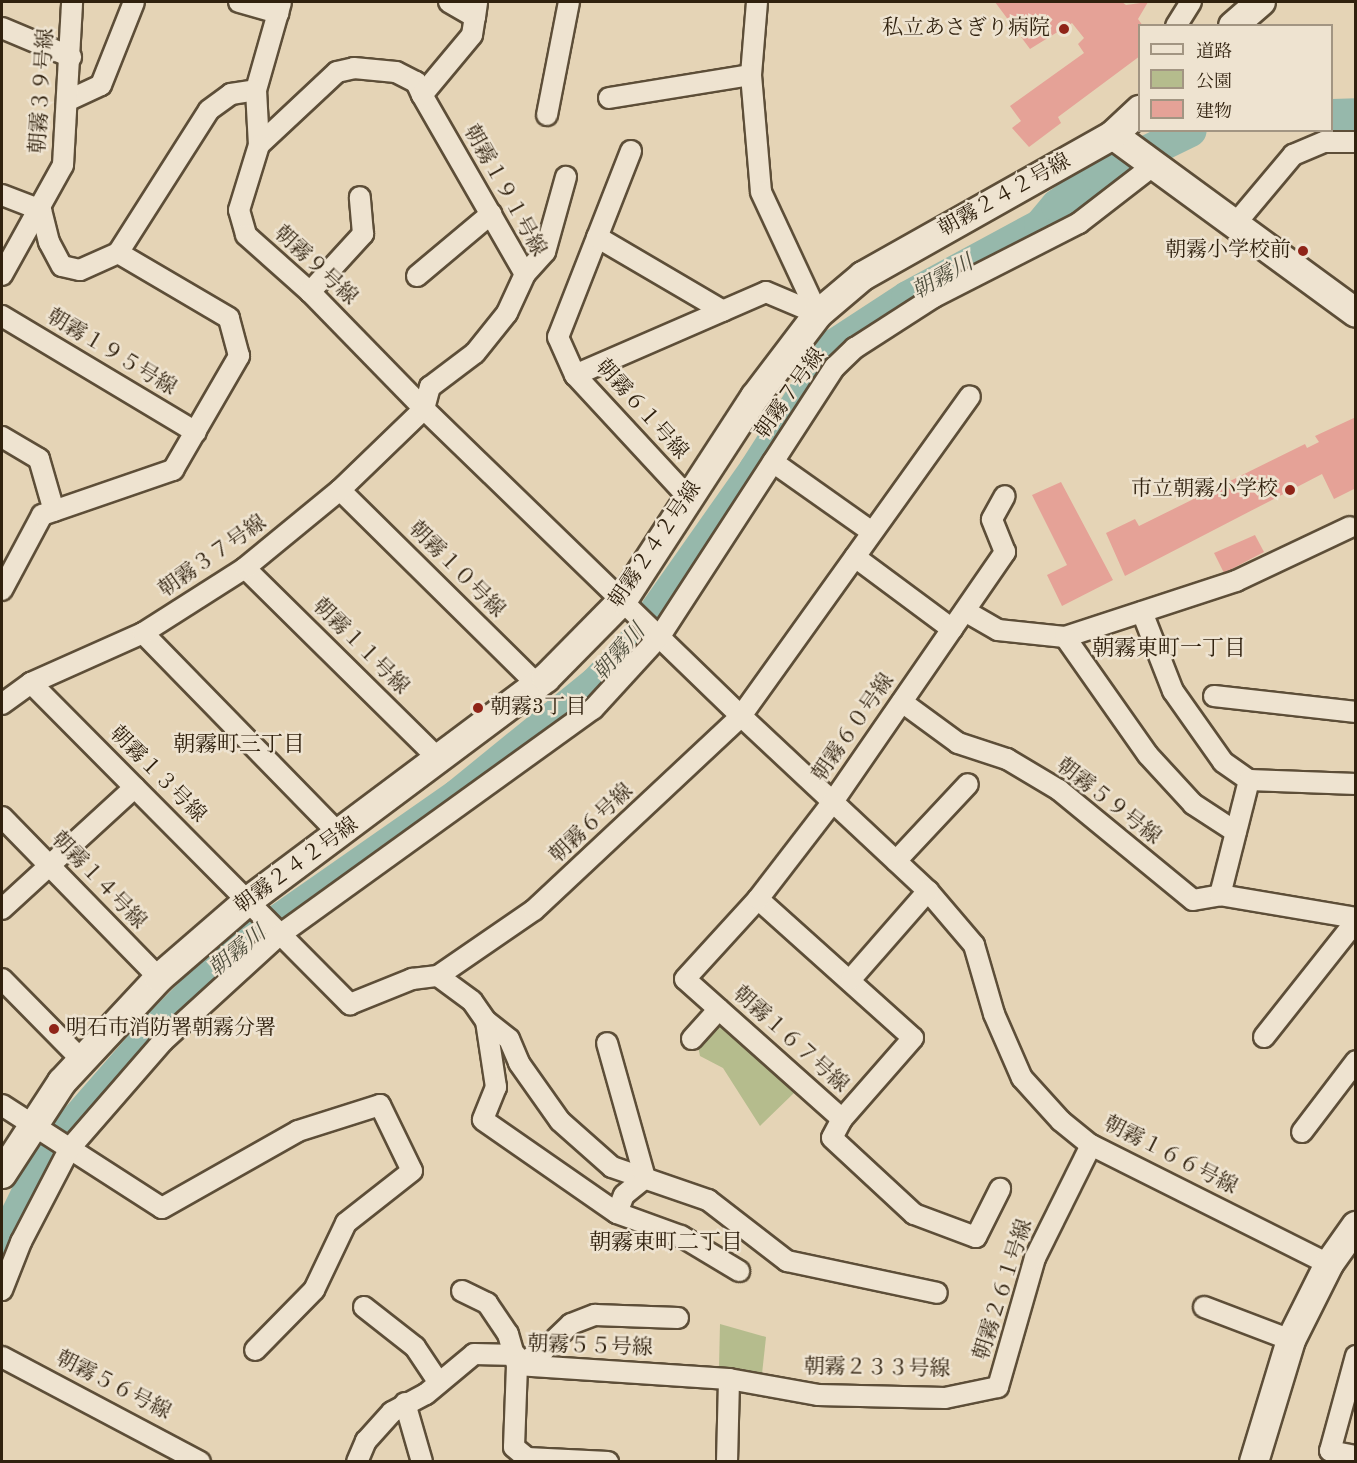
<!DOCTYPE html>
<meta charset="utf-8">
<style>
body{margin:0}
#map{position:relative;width:1357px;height:1463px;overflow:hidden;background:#e5d4b6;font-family:"Old Standard TT","Noto Serif JP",serif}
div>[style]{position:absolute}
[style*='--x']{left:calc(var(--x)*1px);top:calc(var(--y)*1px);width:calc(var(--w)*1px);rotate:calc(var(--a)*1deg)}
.green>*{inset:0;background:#b5bc8d}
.river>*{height:33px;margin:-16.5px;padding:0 16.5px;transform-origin:16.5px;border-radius:16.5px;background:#96b8ab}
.building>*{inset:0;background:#e5a297}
.roads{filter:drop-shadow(2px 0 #5d4e38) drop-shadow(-2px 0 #5d4e38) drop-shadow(0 2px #5d4e38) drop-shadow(0 -2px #5d4e38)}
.street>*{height:20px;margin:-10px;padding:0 10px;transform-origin:10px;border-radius:10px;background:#eee3d0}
.secondary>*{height:28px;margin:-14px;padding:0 14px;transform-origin:14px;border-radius:14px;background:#eee3d0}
.dots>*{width:16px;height:16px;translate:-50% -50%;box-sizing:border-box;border:3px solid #eee3d0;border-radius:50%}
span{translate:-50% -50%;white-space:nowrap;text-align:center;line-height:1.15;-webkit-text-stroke:5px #eee3d0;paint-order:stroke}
.poi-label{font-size:21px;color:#30210e}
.right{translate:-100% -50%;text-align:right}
.left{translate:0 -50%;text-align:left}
.street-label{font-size:21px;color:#30210e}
.water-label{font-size:22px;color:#4f4e3d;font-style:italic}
.neighbourhood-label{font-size:22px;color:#30210e}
.frame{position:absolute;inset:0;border:3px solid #30210e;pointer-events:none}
.legend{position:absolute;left:1138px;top:24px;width:195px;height:108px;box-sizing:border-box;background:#eee3d0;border:2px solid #a29582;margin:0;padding:8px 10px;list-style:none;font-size:18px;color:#30210e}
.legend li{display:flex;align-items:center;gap:12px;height:30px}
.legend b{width:30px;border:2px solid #a29582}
</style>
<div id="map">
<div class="green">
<div style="clip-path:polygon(718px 1022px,796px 1091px,760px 1126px,723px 1068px,700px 1056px,698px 1046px)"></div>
<div style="clip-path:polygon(720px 1324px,766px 1337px,762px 1374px,719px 1367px)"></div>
</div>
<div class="river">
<div style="--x:1332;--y:115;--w:24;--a:-2"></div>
<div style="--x:2;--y:1244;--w:79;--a:-63.8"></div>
<div style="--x:37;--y:1173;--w:48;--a:-56"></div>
<div style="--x:64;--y:1133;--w:134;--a:-48.9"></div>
<div style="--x:152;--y:1032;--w:113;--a:-45"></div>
<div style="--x:232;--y:952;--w:274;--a:-34.9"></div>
<div style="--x:457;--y:795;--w:178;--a:-39.1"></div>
<div style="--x:595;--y:683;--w:54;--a:-46.5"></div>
<div style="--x:632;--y:644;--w:214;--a:-54.9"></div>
<div style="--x:755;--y:469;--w:148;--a:-57.4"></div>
<div style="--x:835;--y:344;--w:86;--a:-33.1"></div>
<div style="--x:907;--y:297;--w:151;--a:-28.4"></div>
<div style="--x:1040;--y:225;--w:26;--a:-50"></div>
<div style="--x:1057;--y:205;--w:51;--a:-36.2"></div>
<div style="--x:1098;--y:175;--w:102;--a:-26.1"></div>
</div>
<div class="building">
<div style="clip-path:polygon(995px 2px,1122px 2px,1126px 5px,1148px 2px,1138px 19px,1143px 26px,1140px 26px,1140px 56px,1058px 117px,1061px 123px,1029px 147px,1012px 128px,1021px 121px,1010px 106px,1084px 53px,1078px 44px,1084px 38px,1072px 23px,1030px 49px)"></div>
<div style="clip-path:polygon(1356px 417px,1356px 488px,1334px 499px,1322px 474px,1125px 576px,1106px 533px,1135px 519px,1139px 526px,1305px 444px,1307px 448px,1319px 442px,1315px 436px)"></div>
<div style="clip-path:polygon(1061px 482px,1113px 580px,1062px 606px,1047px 575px,1067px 565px,1032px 495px)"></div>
<div style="clip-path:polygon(1255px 535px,1264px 552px,1224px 573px,1214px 553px)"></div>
</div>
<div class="roads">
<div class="street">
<div style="--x:239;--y:2;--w:41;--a:15.8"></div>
<div style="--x:449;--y:2;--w:30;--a:30"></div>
<div style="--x:475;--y:17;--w:15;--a:-82"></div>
<div style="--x:757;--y:2;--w:73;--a:94.7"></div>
<div style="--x:751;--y:75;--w:117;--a:85.1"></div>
<div style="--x:761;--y:192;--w:135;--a:65"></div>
<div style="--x:1176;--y:26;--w:28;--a:-58"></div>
<div style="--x:2;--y:28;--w:75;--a:22.8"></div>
<div style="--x:256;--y:90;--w:91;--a:-74.1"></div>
<div style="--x:609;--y:98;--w:144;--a:-9.2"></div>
<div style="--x:69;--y:100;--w:35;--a:-25"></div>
<div style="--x:101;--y:85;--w:89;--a:-68.3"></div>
<div style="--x:547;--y:115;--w:115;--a:-79"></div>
<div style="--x:259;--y:145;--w:107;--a:-43.1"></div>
<div style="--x:337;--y:72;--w:17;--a:-13"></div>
<div style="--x:354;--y:68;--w:42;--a:5.4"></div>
<div style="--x:396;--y:72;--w:22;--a:27"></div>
<div style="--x:416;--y:82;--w:14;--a:65"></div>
<div style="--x:631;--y:151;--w:200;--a:111.4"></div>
<div style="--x:558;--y:337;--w:42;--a:65.9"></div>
<div style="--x:575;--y:375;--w:166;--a:47.2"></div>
<div style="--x:2;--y:195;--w:42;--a:21"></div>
<div style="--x:41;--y:210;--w:33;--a:76"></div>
<div style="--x:49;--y:242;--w:27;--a:62"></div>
<div style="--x:62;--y:266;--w:18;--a:13"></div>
<div style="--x:80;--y:270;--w:42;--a:-24.1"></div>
<div style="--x:118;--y:253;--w:169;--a:-57.5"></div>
<div style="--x:209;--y:110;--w:27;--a:-36"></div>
<div style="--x:231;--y:94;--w:25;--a:-9"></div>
<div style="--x:256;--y:90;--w:55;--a:86.9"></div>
<div style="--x:259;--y:145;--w:68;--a:107.1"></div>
<div style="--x:239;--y:210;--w:26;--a:74"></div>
<div style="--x:246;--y:235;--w:86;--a:41.7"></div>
<div style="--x:310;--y:292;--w:163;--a:45.7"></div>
<div style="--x:424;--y:409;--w:441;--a:44.1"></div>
<div style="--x:741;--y:716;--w:256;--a:43.1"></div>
<div style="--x:928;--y:891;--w:71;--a:49.6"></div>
<div style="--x:974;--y:945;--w:72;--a:73.8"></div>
<div style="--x:994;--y:1014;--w:70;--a:66.4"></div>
<div style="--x:1022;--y:1078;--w:58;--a:47.8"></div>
<div style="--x:1061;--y:1121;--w:38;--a:39"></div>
<div style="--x:1091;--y:1145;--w:266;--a:26.6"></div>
<div style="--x:1236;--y:223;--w:89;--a:-50"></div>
<div style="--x:1293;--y:155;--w:34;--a:-23"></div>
<div style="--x:1324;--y:142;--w:32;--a:0"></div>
<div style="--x:597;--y:237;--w:146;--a:30.4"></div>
<div style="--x:525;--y:274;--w:30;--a:-48"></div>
<div style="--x:545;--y:252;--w:78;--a:-74.4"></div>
<div style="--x:2;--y:275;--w:126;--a:-61"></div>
<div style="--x:63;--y:165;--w:163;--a:-86.8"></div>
<div style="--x:417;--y:276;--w:97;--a:-40"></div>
<div style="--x:310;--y:292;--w:79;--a:-47.6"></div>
<div style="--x:363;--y:234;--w:37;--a:-95"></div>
<div style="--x:2;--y:316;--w:226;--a:30.9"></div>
<div style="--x:575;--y:375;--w:208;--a:-23.5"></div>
<div style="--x:766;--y:292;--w:56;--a:22.9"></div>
<div style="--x:2;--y:437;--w:43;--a:30.7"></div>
<div style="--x:39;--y:459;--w:54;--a:73.9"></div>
<div style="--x:773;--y:462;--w:121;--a:35.3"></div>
<div style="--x:340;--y:490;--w:276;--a:44.6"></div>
<div style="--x:855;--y:557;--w:121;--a:36.6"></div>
<div style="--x:245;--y:568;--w:274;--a:44.6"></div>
<div style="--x:2;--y:590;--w:85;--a:-61.9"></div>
<div style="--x:42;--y:515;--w:139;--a:-19"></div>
<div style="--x:173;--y:470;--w:132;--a:-59.9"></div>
<div style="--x:239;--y:356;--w:39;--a:-105"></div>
<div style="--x:229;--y:318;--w:129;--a:-149.6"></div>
<div style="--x:965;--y:611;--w:38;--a:30"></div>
<div style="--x:998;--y:630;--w:67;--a:6"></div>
<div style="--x:1065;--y:637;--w:180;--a:-18.1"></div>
<div style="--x:1236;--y:581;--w:126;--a:-25.3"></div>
<div style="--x:1142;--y:612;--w:85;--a:68.6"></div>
<div style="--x:1173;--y:691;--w:87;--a:54.8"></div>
<div style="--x:1223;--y:762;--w:32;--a:35"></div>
<div style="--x:1249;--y:780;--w:107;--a:2.1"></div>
<div style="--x:143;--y:633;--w:282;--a:45.7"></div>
<div style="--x:1065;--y:637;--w:144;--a:54.9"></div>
<div style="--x:1148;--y:755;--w:67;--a:47.4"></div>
<div style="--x:1193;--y:804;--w:51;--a:33.1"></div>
<div style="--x:31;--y:683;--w:453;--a:45.2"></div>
<div style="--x:350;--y:1004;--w:67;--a:-22"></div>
<div style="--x:412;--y:979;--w:26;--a:-7"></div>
<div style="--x:438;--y:976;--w:116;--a:-34.5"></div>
<div style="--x:534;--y:910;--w:284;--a:-43.1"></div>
<div style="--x:741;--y:716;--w:393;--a:-54.4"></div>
<div style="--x:1214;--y:696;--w:143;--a:6.4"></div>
<div style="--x:902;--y:702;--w:69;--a:36.2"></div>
<div style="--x:958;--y:743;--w:52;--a:18.1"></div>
<div style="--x:1007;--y:759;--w:61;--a:30.8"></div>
<div style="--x:1059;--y:790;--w:173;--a:39.4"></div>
<div style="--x:1193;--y:900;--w:27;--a:-10"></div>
<div style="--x:1220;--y:895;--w:138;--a:9.6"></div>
<div style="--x:2;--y:704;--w:36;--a:-36"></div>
<div style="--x:31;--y:683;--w:123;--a:-24.1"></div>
<div style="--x:143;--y:633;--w:121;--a:-32.5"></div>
<div style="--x:245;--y:568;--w:123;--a:-39.4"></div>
<div style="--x:340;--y:490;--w:117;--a:-44"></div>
<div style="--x:424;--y:409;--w:23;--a:-75"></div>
<div style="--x:430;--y:387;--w:56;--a:-37.1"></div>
<div style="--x:475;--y:353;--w:51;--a:-51.3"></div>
<div style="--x:507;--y:313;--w:43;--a:-65.2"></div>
<div style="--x:525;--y:274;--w:207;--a:-119.9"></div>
<div style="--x:422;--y:95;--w:78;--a:-50.2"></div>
<div style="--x:472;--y:35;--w:18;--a:-81"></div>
<div style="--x:2;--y:817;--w:225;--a:45.7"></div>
<div style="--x:896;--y:861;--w:105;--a:-46.9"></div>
<div style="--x:1220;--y:895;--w:119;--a:-75.8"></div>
<div style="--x:758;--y:899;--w:208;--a:41.9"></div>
<div style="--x:913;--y:1038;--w:108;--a:131.2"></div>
<div style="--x:842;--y:1119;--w:210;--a:-138.3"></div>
<div style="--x:685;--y:979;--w:108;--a:-47.6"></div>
<div style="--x:758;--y:899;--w:121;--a:-52.4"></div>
<div style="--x:832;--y:803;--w:305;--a:-55.4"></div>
<div style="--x:1005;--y:552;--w:35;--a:-112"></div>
<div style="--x:992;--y:519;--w:26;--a:-61"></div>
<div style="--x:2;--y:909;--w:180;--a:-42.5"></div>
<div style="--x:438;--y:976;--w:42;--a:36.3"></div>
<div style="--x:472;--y:1001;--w:24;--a:55"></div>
<div style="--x:486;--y:1021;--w:29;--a:38"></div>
<div style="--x:509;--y:1039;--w:26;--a:67"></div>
<div style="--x:519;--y:1063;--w:71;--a:54.7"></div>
<div style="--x:560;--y:1121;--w:69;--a:41.5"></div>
<div style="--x:612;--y:1167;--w:102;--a:19"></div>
<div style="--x:708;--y:1200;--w:100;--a:37.7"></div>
<div style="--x:787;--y:1261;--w:153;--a:12"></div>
<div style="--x:2;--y:979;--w:114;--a:45.4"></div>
<div style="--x:851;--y:979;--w:117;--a:-48.8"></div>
<div style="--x:486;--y:1021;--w:67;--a:81.4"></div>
<div style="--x:496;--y:1087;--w:35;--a:112"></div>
<div style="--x:483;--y:1120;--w:163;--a:34.8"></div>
<div style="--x:617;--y:1213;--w:19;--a:-69"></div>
<div style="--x:624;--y:1195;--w:27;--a:-39"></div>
<div style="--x:645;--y:1178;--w:140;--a:-105.7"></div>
<div style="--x:1264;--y:1037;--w:148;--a:-51.6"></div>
<div style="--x:692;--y:1039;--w:40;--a:-48"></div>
<div style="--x:2;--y:1105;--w:190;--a:32.8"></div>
<div style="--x:162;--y:1208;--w:156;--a:-29.5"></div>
<div style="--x:298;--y:1131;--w:86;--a:-17.6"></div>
<div style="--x:380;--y:1105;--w:73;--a:64.1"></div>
<div style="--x:412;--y:1171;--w:84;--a:141.8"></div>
<div style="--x:346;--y:1223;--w:74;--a:115.5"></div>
<div style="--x:314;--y:1290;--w:84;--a:134.5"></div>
<div style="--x:842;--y:1119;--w:21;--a:118"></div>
<div style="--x:832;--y:1138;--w:112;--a:42.8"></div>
<div style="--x:914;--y:1214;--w:66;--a:20.4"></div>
<div style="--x:976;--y:1237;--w:54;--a:-63.4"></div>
<div style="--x:1302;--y:1132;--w:89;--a:-52.7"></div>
<div style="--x:617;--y:1213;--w:68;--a:19.8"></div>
<div style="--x:681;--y:1236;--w:68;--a:31.1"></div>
<div style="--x:2;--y:1290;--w:52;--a:-68.4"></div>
<div style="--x:21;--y:1242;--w:106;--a:-62.5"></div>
<div style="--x:70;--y:1148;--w:142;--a:-49"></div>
<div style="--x:163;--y:1041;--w:156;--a:-42.4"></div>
<div style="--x:278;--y:936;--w:388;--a:-35.8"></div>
<div style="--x:593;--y:709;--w:99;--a:-47.5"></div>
<div style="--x:660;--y:636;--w:321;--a:-57"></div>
<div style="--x:835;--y:367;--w:28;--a:-44"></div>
<div style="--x:855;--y:348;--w:94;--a:-32.8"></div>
<div style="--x:934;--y:297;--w:163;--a:-27"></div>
<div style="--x:1079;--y:223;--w:95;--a:-37.7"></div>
<div style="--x:462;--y:1291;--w:28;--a:26"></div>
<div style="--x:487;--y:1303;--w:37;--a:56"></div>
<div style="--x:508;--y:1334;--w:32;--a:74"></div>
<div style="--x:517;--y:1365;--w:30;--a:-28"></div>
<div style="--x:543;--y:1351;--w:39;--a:-44"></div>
<div style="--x:571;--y:1324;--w:26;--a:-21"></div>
<div style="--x:595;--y:1315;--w:83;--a:2.1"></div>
<div style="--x:364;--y:1307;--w:65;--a:38.1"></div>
<div style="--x:415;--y:1347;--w:43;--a:56.3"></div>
<div style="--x:1204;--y:1307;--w:93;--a:20.8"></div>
<div style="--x:1356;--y:1356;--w:98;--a:105.3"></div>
<div style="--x:1330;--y:1451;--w:26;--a:11"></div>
<div style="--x:2;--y:1357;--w:224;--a:27.9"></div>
<div style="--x:405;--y:1403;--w:61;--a:73.9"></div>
<div style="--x:357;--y:1462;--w:23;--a:-67"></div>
<div style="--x:366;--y:1441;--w:39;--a:-48"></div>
<div style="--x:392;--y:1412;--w:38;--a:-28"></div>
<div style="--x:426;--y:1394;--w:62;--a:-39.8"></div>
<div style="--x:474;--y:1354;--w:42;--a:1.4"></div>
<div style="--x:608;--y:1462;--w:81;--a:-177.2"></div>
<div style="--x:527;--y:1458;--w:17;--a:-140"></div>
<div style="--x:514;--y:1447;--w:82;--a:-87.9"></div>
<div style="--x:517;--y:1365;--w:212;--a:3.8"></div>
<div style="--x:727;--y:1462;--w:83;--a:-88.6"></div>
<div style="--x:729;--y:1379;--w:90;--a:10.2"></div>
<div style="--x:818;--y:1395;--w:127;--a:1.4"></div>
<div style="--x:945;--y:1398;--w:54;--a:-11.7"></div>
<div style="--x:998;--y:1387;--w:134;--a:-74"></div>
<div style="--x:1035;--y:1258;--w:126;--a:-63.6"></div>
</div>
<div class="secondary">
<div style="--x:1233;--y:26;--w:37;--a:-41"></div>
<div style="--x:1113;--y:135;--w:301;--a:36.2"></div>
<div style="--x:2;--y:1174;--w:110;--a:-56.9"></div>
<div style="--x:62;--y:1082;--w:142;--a:-47"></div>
<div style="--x:159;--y:978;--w:118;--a:-40.9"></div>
<div style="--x:248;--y:901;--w:372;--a:-36.8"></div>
<div style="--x:546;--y:678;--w:110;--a:-45.4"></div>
<div style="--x:623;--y:600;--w:242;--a:-57"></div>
<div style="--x:755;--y:397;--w:104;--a:-52.8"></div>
<div style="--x:818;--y:314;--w:59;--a:-40.2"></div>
<div style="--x:863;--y:276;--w:287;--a:-29.4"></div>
<div style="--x:1113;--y:135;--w:37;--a:-43"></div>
<div style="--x:1254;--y:1462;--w:127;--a:-73.1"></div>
<div style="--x:1291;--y:1340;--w:85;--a:-63.4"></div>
<div style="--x:1329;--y:1264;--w:47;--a:-54.6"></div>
</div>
</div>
<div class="dots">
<div style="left:1064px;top:29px;background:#8f2418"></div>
<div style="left:1303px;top:251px;background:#8f2418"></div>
<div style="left:1290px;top:490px;background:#8f2418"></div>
<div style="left:478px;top:708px;background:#8f2418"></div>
<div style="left:54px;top:1029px;background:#8f2418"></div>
</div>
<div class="poi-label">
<span class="right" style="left:1050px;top:29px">私立あさぎり病院</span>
<span class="right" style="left:1291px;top:251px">朝霧小学校前</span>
<span class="right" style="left:1278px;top:490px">市立朝霧小学校</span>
<span class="left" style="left:490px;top:708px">朝霧3丁目</span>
<span class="left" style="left:66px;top:1029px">明石市消防署朝霧分署</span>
</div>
<div class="street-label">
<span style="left:43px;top:91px;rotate:-86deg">朝霧３９号線</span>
<span style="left:504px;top:191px;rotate:61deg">朝霧１９１号線</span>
<span style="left:1005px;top:196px;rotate:-29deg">朝霧２４２号線</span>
<span style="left:315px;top:266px;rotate:43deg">朝霧９号線</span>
<span style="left:111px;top:353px;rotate:31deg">朝霧１９５号線</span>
<span style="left:791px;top:394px;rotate:-55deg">朝霧７号線</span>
<span style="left:641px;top:410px;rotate:48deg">朝霧６１号線</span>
<span style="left:656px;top:545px;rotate:-56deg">朝霧２４２号線</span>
<span style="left:213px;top:557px;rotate:-35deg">朝霧３７号線</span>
<span style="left:456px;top:570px;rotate:45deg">朝霧１０号線</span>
<span style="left:360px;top:647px;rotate:45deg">朝霧１１号線</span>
<span style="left:854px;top:728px;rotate:-55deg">朝霧６０号線</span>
<span style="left:157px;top:775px;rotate:45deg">朝霧１３号線</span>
<span style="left:1108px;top:802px;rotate:38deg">朝霧５９号線</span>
<span style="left:592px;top:824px;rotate:-43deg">朝霧６号線</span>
<span style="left:297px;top:866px;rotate:-36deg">朝霧２４２号線</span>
<span style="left:98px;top:881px;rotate:46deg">朝霧１４号線</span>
<span style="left:790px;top:1040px;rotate:42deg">朝霧１６７号線</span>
<span style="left:1170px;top:1156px;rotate:27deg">朝霧１６６号線</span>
<span style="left:1004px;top:1290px;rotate:-72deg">朝霧２６１号線</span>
<span style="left:590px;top:1347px;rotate:2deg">朝霧５５号線</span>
<span style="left:877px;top:1369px;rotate:1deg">朝霧２３３号線</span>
<span style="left:113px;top:1386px;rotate:27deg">朝霧５６号線</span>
</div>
<div class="water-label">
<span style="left:943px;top:278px;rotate:-29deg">朝霧川</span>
<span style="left:620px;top:653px;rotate:-49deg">朝霧川</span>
<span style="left:238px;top:952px;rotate:-39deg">朝霧川</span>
</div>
<div class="neighbourhood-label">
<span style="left:1169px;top:650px">朝霧東町一丁目</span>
<span style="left:239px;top:746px">朝霧町三丁目</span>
<span style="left:666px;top:1244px">朝霧東町二丁目</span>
</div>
<div class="frame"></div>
<ul class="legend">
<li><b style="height:8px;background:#eee3d0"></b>道路</li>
<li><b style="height:16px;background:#b5bc8d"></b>公園</li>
<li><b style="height:16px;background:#e5a297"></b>建物</li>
</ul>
</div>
